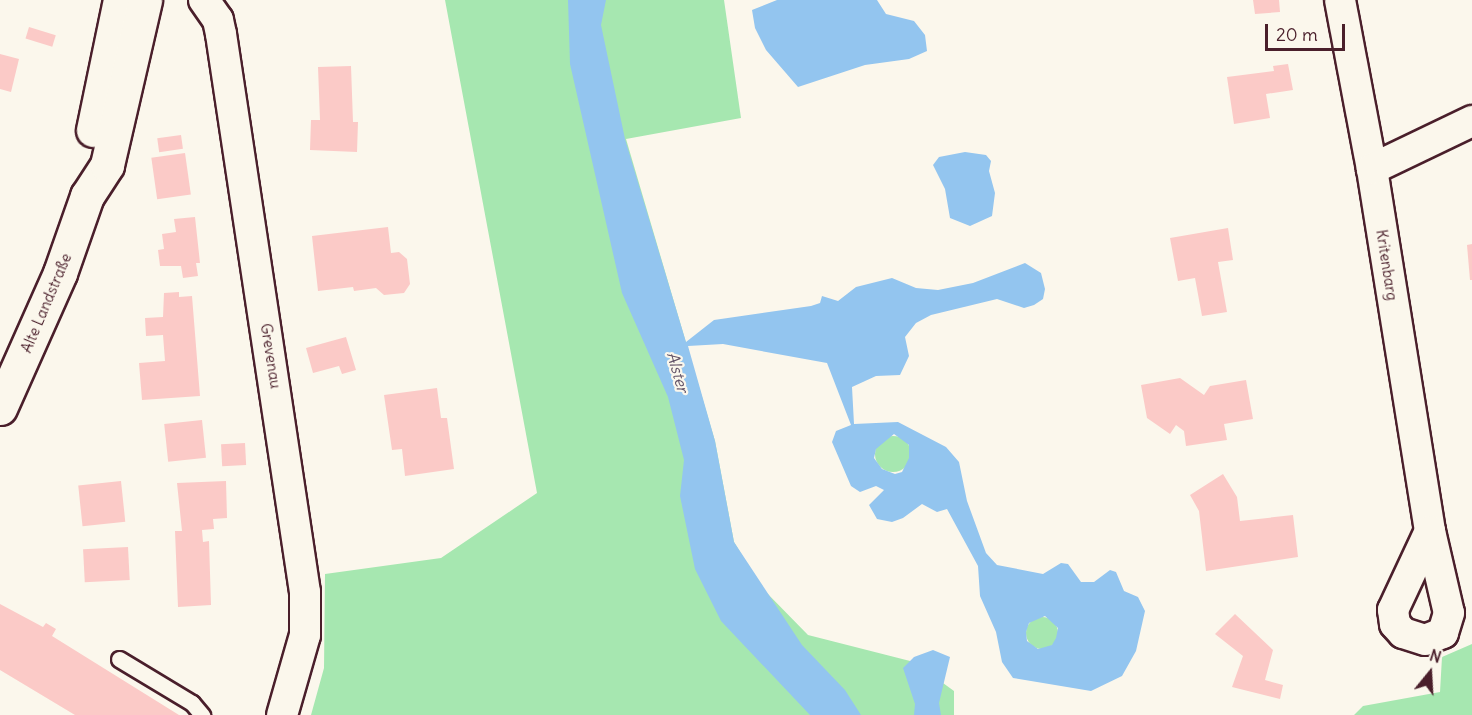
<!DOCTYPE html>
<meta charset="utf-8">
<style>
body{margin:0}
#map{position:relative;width:1472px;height:715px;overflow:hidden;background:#fbf7ec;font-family:Delius,sans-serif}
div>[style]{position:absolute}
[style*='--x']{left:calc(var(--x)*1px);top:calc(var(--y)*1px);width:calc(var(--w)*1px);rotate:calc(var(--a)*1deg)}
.green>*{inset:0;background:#a6e7b0}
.round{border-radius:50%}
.water>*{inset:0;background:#93c5ef}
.building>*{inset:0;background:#fbcac7;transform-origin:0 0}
.roads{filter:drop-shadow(2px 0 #4a1f2b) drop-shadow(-2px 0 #4a1f2b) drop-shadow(0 2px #4a1f2b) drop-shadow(0 -2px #4a1f2b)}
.service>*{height:15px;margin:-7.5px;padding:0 7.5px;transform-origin:7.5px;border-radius:7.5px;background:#fbf7ec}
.minor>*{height:30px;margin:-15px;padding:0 15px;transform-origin:15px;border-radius:15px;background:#fbf7ec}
.secondary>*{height:33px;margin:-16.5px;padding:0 16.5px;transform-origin:16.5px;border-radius:16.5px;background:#fbf7ec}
span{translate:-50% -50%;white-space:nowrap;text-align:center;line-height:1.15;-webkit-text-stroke:4.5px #fbf7ec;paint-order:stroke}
.street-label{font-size:15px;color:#4a1f2b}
.water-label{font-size:16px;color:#605166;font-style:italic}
.north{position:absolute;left:1400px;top:643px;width:60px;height:60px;-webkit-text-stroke:4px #fbf7ec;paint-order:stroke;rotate:18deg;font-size:16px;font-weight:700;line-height:24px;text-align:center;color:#4a1f2b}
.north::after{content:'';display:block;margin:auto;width:21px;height:27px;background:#4a1f2b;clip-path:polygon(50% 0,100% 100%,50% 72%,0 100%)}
.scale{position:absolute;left:1265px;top:24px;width:80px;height:27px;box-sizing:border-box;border:3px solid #4a1f2b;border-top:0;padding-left:8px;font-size:18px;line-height:21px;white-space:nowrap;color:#4a1f2b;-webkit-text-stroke:4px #fbf7ec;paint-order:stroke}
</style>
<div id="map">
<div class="green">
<div style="clip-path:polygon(445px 0,724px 0,741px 118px,626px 139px,715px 441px,734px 542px,762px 588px,808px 635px,914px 662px,954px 691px,954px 715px,311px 715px,324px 668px,325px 574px,441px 558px,537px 493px)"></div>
<div class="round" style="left:875px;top:436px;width:36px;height:36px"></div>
<div class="round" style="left:1026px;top:617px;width:32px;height:32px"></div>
<div style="clip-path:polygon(1472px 644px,1472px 715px,1354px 715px,1363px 706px,1440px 692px,1442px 657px)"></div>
</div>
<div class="water">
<div style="clip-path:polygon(evenodd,568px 0,606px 0,601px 25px,625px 139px,686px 342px,714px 320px,811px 306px,820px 303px,822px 296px,838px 301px,856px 287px,892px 278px,916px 288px,938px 290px,973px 283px,1025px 263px,1041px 273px,1045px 289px,1043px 299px,1034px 305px,1024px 308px,997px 299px,931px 315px,916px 323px,905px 337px,909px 356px,900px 375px,876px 376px,852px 387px,854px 424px,898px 422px,946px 447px,959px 462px,967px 501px,986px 553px,997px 565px,1043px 574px,1061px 563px,1068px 564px,1081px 582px,1094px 582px,1110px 570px,1116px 572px,1124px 591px,1138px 597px,1145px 611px,1136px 651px,1122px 676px,1091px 691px,1013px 678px,1002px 662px,996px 632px,980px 596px,978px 566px,947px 509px,937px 512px,922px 504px,903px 518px,892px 522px,877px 519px,869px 505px,884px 490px,876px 486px,860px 492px,851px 486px,832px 442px,836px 431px,851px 425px,827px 363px,723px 344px,688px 346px,715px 441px,734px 542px,802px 645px,845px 690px,861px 715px,810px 715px,721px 621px,695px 569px,680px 496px,684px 460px,668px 397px,622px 293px,570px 64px,568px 0,894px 434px,909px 445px,909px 458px,902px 472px,895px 474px,882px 469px,874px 458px,876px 449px,894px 434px,568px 0,1045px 616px,1058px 628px,1056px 638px,1052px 645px,1038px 649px,1027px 641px,1026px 632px,1029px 623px,1045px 616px)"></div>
<div style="clip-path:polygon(777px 0,877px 0,886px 14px,914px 21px,925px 35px,927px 51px,909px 59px,865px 65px,798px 87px,766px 50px,755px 28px,752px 10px)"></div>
<div style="clip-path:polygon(965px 152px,986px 155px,991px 161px,989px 171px,995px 193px,992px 216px,970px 226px,950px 218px,945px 189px,933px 165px,939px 157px)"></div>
<div style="clip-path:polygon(933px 650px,950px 657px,939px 703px,941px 715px,914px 715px,915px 704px,903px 668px,914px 657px)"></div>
</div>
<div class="building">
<div style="clip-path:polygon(1253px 0,1279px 0,1280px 12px,1255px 14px)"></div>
<div style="left:29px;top:27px;width:28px;height:12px;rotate:17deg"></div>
<div style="clip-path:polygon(0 54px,19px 59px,11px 92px,0 89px)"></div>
<div style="clip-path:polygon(1288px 64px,1293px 90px,1266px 94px,1270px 118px,1234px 124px,1227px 77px,1274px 71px,1273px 66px)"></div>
<div style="clip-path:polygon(351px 66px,353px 122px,358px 122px,357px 152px,310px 150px,311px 120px,320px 120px,318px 67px)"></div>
<div style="left:181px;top:135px;width:14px;height:24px;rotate:82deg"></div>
<div style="left:185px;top:153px;width:42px;height:34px;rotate:82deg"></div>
<div style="clip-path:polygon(195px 217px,200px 263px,196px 263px,198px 276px,183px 278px,181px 266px,160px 266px,158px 250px,164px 249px,162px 234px,176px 232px,174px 219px)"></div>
<div style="clip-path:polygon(388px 227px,391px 253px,399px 252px,407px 259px,410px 284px,404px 293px,384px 295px,376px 288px,354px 291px,353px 287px,318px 291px,312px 236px)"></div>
<div style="clip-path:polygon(1228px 228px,1233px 260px,1218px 262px,1227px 312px,1202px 316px,1195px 278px,1178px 281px,1170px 238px)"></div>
<div style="clip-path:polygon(1472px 244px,1472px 280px,1470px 280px,1467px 245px)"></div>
<div style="clip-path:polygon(179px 292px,179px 297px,192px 296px,200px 396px,142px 400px,139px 363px,165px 361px,163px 335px,146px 336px,145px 318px,163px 317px,164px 293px)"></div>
<div style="clip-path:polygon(346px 337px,356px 370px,342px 374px,339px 366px,313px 373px,306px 348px)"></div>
<div style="clip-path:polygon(1180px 378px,1204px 395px,1210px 386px,1246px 380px,1253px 419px,1224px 424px,1227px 440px,1186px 446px,1184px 431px,1176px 425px,1170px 434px,1147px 418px,1141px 385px)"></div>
<div style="clip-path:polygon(437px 388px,441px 418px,447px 418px,454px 469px,405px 476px,402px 449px,392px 450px,384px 395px)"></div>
<div style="left:202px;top:420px;width:38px;height:38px;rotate:84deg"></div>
<div style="left:245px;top:443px;width:22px;height:24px;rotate:87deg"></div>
<div style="clip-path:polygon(1223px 474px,1237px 497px,1240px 521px,1293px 515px,1298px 557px,1206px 571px,1199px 511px,1190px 495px)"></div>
<div style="left:121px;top:481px;width:41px;height:43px;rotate:84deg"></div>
<div style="clip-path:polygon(226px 481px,227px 518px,213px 519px,214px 529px,202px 530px,203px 542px,209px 541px,211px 605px,178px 607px,175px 531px,182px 531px,177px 483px)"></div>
<div style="left:128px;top:547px;width:33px;height:45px;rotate:87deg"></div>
<div style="clip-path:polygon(0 604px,43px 627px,46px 623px,56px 629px,52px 636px,179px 715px,75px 715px,0 670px)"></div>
<div style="clip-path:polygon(1235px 614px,1273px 650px,1265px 680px,1283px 685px,1280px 699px,1232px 687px,1243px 656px,1215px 634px)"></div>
</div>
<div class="roads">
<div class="service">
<div style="--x:119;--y:659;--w:85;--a:31.1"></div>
<div style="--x:192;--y:703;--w:16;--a:50"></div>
</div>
<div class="minor">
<div style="--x:204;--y:0;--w:24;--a:55"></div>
<div style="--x:218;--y:20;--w:14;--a:78"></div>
<div style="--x:221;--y:34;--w:564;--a:81.44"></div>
<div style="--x:305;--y:592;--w:43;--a:90"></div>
<div style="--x:305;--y:635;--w:83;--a:106"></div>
<div style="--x:1340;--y:0;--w:172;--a:79.3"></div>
<div style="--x:1372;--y:169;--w:367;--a:80.9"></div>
<div style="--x:1430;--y:531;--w:84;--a:77"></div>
<div style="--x:1449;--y:613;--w:21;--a:107"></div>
<div style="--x:1443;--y:633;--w:19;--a:159"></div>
<div style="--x:1425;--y:640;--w:23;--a:-162"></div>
<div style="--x:1403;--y:633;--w:12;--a:-132"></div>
<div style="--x:1395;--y:624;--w:14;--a:-98"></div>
<div style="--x:1393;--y:610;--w:87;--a:-64.9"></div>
<div style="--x:1372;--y:169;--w:111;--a:-25.6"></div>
</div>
<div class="secondary">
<div style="--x:93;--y:130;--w:133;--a:-78.3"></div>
<div style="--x:0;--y:408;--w:148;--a:-66"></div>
<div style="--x:60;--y:273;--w:82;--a:-70.7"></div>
<div style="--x:87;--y:196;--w:37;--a:-57"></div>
<div style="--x:107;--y:165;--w:169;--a:-77"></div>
</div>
</div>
<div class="street-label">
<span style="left:1387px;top:265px;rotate:81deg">Kritenbarg</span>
<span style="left:46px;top:303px;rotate:-67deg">Alte Landstraße</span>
<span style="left:271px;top:356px;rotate:81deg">Grevenau</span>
</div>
<div class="water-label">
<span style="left:678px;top:372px;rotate:74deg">Alster</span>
</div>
<div class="north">N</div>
<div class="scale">20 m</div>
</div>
